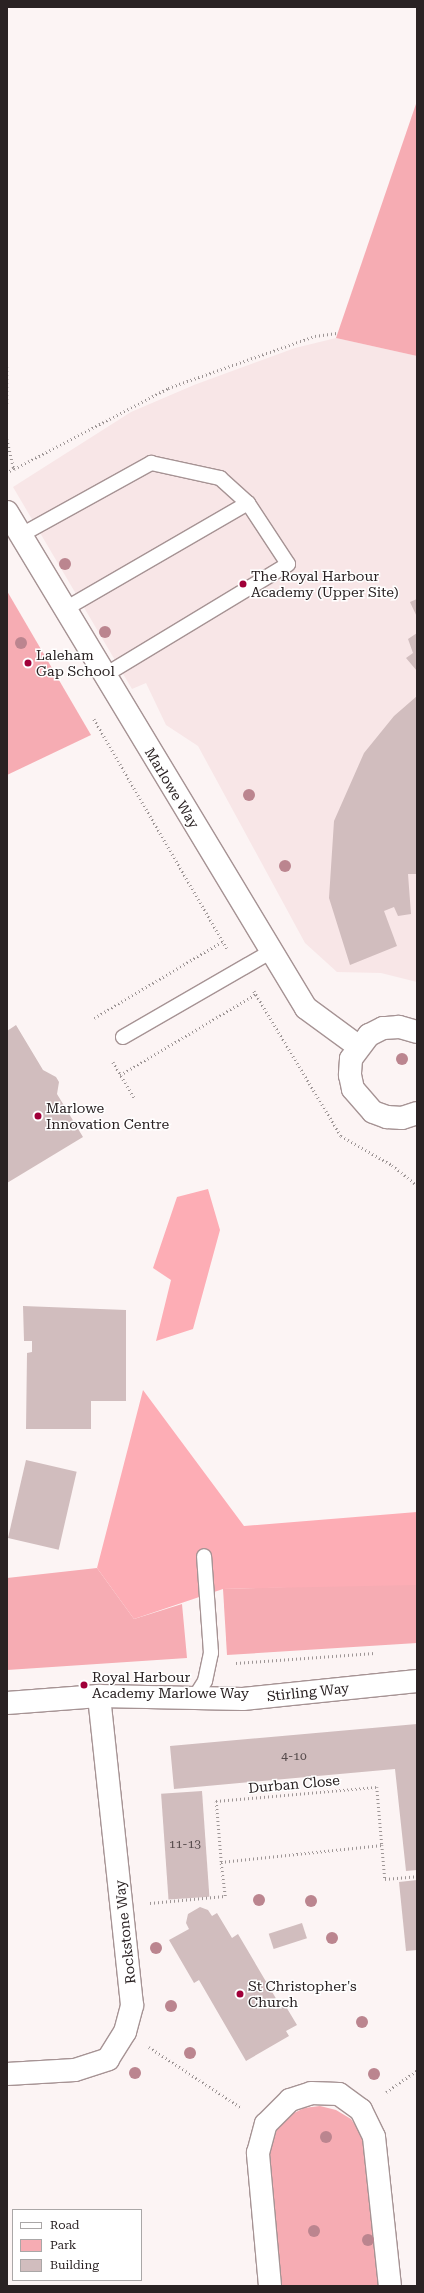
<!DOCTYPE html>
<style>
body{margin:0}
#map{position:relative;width:424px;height:2293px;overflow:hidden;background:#fcf4f4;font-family:"Roboto Serif",serif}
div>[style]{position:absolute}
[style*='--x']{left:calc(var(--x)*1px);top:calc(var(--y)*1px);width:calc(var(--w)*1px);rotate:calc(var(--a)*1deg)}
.built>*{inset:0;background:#f8e6e7}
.green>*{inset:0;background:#f6acb3}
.forest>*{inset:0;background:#fdadb5}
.building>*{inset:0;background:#d1bdbe;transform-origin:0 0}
.path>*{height:2.5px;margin-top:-1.25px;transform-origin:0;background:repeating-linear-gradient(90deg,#9e9696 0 1px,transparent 0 4px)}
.roads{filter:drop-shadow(1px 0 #a69394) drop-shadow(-1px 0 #a69394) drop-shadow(0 1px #a69394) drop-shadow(0 -1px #a69394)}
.lane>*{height:14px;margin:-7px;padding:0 7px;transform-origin:7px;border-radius:7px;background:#fff}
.street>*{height:22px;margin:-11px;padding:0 11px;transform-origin:11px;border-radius:11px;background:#fff}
.trees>*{width:12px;height:12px;margin:-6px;border-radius:50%;background:#bb858f}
.dots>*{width:11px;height:11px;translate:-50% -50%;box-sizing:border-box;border:2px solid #fff;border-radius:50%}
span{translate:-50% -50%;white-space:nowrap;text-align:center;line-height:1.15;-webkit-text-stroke:3px #fff;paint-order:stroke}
.number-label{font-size:12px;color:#54494a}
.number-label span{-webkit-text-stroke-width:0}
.poi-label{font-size:14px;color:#2a2223}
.left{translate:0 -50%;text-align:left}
.street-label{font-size:14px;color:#2a2223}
.frame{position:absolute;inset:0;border:8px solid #2a2223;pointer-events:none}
.legend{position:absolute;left:12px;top:2209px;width:130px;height:72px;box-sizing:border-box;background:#fff;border:1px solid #aaa7a7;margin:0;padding:5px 7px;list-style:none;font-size:12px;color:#2a2223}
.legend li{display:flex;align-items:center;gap:8px;height:20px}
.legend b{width:20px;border:1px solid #aaa7a7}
</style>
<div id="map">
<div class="built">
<div style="clip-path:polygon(336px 338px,417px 356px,417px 982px,381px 973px,337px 972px,305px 943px,198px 746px,166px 725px,146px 683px,132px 689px,13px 487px,131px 412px,194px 385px,295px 348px)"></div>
</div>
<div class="green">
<div style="clip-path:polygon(417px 101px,417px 356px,336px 338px)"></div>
<div style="clip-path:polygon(7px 591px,91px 735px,7px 775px)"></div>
<div style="clip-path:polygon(97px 1568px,134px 1619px,182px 1604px,187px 1658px,7px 1670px,7px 1578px)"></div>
<div style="clip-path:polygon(352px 1585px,417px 1585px,417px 1643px,227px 1655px,223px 1589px)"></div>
<div style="clip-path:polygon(320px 2106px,336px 2110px,351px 2119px,368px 2144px,381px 2286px,281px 2286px,268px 2154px,278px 2127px,290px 2115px,304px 2108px)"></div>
</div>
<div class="forest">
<div style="clip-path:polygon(208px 1189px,220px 1230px,193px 1329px,156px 1341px,171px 1280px,153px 1268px,177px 1197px)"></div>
<div style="clip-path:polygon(143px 1390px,244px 1526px,417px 1512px,417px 1585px,223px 1589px,134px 1619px,97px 1568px)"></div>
</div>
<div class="building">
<div style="clip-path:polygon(417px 599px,417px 617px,410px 602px)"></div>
<div style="clip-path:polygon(417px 633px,417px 671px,406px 658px,413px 653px,408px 639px)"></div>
<div style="clip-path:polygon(417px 696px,417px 874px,408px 874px,411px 914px,398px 916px,394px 907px,384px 911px,397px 946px,350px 965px,329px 898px,334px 821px,364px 753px,394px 716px)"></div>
<div style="clip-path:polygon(16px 1025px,43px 1070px,56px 1077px,59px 1082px,57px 1094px,83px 1137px,7px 1183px,7px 1031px)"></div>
<div style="clip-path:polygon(23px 1306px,126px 1310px,126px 1401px,91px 1401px,91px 1429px,26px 1429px,27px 1353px,32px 1352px,32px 1341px,24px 1341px)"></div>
<div style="left:26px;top:1460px;width:52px;height:80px;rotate:13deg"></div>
<div style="clip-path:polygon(417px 1724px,417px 1870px,406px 1871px,395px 1769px,174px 1789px,170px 1746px)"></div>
<div style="left:202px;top:1791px;width:106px;height:41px;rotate:86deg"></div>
<div style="clip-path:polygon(417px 1880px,417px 1950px,406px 1951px,399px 1882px)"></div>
<div style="clip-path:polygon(200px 1907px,208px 1910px,212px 1916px,217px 1913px,232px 1938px,238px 1934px,281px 2007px,285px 2005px,297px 2025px,286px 2031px,289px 2036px,246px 2061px,199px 1980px,194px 1983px,169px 1940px,189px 1929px,186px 1923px,188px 1914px)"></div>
<div style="left:302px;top:1923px;width:16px;height:35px;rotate:72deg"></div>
</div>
<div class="path">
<div style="--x:7;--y:367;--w:37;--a:90"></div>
<div style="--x:7;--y:439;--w:31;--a:77"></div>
<div style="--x:14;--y:469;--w:8;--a:150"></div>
<div style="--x:14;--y:469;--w:174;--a:-27.7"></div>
<div style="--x:168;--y:388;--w:156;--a:-19.5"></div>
<div style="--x:315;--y:336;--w:22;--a:-8"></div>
<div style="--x:94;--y:719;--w:265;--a:59.9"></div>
<div style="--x:254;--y:991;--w:169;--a:59"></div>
<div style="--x:341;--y:1136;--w:59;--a:29.6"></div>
<div style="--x:392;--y:1165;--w:32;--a:39"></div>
<div style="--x:94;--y:1018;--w:150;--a:-30.8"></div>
<div style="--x:113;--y:1062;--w:43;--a:59.3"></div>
<div style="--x:120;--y:1075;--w:158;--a:-30.8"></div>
<div style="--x:236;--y:1663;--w:139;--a:-4.1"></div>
<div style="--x:221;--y:1862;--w:61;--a:-94.7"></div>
<div style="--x:216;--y:1801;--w:162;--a:-5"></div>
<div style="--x:377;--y:1787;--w:58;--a:85.1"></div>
<div style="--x:150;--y:1903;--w:75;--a:-5.3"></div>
<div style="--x:225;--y:1896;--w:34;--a:-97"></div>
<div style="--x:221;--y:1862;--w:162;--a:-6"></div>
<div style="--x:382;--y:1845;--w:34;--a:85"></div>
<div style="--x:385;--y:1879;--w:32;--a:-5"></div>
<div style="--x:149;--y:2047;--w:111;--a:33.3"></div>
<div style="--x:386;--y:2092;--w:38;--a:-35"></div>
</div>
<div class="roads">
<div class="lane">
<div style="--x:21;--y:535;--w:149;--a:-29"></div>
<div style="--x:151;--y:463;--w:71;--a:12.3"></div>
<div style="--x:220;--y:478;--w:38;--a:42"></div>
<div style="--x:248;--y:503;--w:211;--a:149.9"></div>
<div style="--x:105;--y:675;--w:214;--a:-31.2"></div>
<div style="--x:288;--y:564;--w:73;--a:-123.3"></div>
<div style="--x:123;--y:1037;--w:170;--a:-30"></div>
<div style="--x:195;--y:1697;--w:19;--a:-58"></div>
<div style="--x:205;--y:1681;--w:29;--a:-78"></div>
<div style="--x:211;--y:1653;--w:97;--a:-94.1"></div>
</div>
<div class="street">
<div style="--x:7;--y:512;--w:579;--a:58.92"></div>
<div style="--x:306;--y:1008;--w:64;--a:36.2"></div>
<div style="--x:417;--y:1032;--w:19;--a:-164"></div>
<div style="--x:399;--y:1027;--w:16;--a:176"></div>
<div style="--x:383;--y:1028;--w:16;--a:153"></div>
<div style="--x:369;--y:1035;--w:30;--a:127"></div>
<div style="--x:351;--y:1059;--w:16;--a:94"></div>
<div style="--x:350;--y:1075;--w:14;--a:78"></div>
<div style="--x:353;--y:1089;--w:30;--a:49"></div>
<div style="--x:373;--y:1112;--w:15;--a:20"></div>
<div style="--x:387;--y:1117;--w:15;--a:4"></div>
<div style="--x:402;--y:1118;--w:16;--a:-18"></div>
<div style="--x:7;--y:1703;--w:92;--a:-4.4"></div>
<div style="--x:99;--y:1696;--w:144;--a:1.2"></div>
<div style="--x:243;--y:1699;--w:175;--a:-5.9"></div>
<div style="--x:7;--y:2074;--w:68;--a:-3.4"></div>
<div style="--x:75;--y:2070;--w:35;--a:-18"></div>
<div style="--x:108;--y:2059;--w:32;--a:-58"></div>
<div style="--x:125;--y:2032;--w:28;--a:-75"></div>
<div style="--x:132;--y:2005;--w:311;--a:-96.1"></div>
<div style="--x:270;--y:2286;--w:134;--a:-95.2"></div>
<div style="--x:258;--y:2153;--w:30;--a:-75"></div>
<div style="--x:266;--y:2124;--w:34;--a:-45"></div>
<div style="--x:290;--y:2100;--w:22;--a:-18"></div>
<div style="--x:311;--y:2093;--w:28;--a:2"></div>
<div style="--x:339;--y:2094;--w:27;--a:36"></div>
<div style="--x:361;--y:2110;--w:30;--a:64"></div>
<div style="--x:374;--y:2137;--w:150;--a:83.9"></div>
</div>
</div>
<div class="trees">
<div style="left:65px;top:564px"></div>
<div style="left:105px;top:632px"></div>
<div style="left:21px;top:643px"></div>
<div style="left:249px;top:795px"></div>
<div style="left:285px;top:866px"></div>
<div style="left:402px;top:1059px"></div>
<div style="left:259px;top:1900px"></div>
<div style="left:311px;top:1901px"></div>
<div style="left:332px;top:1938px"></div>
<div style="left:156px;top:1948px"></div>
<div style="left:171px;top:2006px"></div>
<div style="left:362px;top:2022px"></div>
<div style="left:190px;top:2053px"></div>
<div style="left:135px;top:2073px"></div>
<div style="left:374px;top:2074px"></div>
<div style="left:326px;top:2137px"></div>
<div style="left:314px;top:2231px"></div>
<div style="left:368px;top:2240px"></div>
</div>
<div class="dots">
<div style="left:243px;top:584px;background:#a00039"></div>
<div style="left:28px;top:663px;background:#a00039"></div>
<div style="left:38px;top:1116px;background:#a00039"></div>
<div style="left:84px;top:1685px;background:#a00039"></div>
<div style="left:240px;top:1994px;background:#a00039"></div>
</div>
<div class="number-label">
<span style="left:294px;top:1757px">4-10</span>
<span style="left:185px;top:1845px">11-13</span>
</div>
<div class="poi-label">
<span class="left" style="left:251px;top:584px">The Royal Harbour<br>Academy (Upper Site)</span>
<span class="left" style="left:36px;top:663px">Laleham<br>Gap School</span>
<span class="left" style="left:46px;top:1116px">Marlowe<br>Innovation Centre</span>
<span class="left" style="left:92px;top:1685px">Royal Harbour<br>Academy Marlowe Way</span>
<span class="left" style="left:248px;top:1994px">St Christopher's<br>Church</span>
</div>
<div class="street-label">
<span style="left:172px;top:788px;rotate:59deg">Marlowe Way</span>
<span style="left:308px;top:1692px;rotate:-6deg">Stirling Way</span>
<span style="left:294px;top:1784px;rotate:-5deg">Durban Close</span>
<span style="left:125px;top:1932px;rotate:-96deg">Rockstone Way</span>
</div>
<div class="frame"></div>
<ul class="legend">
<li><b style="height:5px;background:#fff"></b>Road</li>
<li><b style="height:11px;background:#f6acb3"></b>Park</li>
<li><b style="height:11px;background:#d1bdbe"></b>Building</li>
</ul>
</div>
